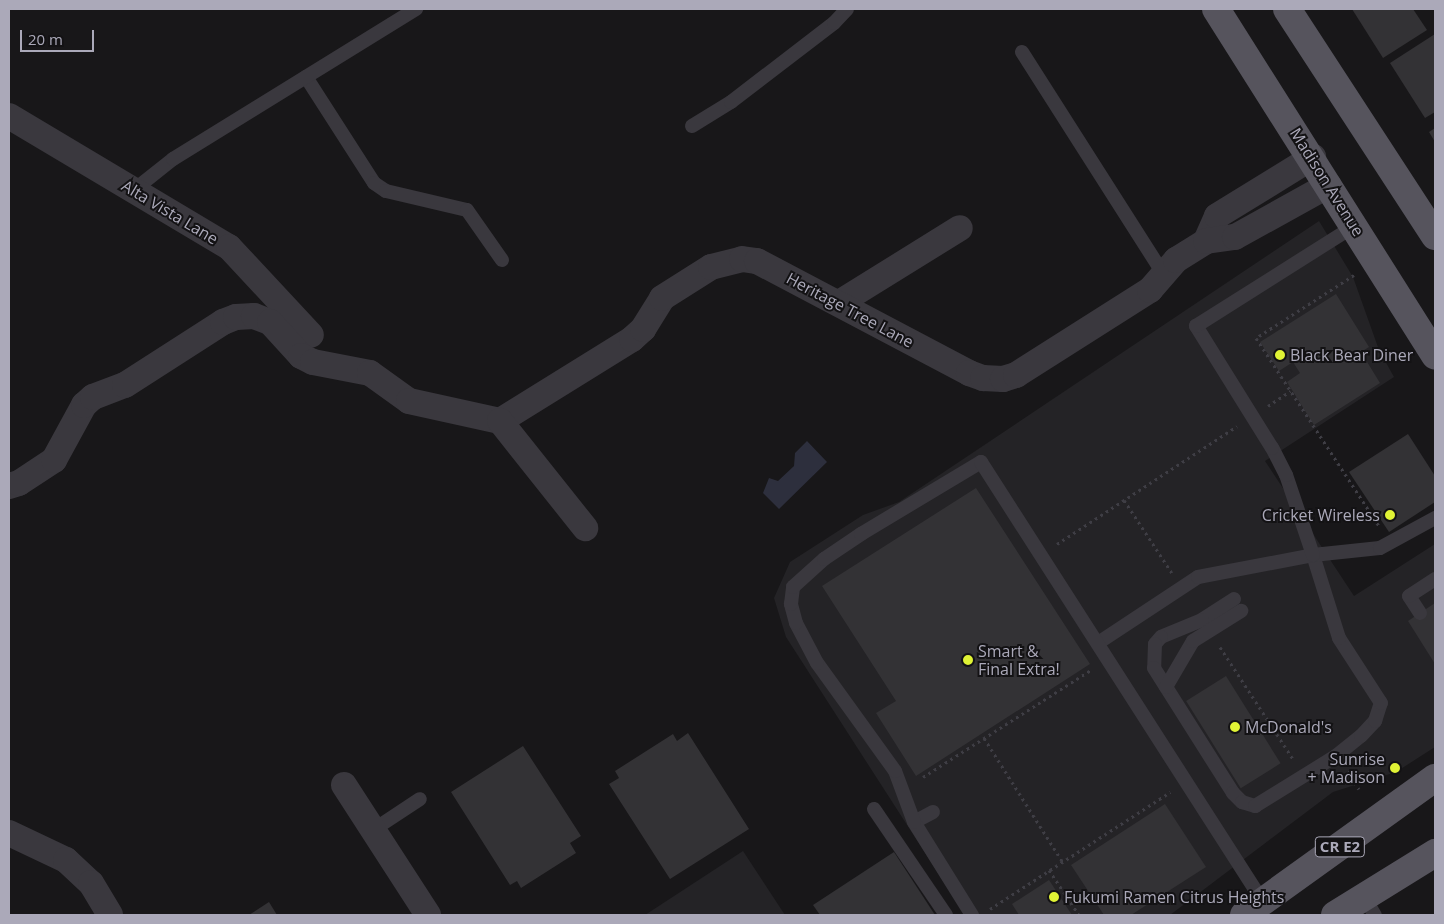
<!DOCTYPE html>
<style>
body{margin:0}
#map{position:relative;width:1444px;height:924px;overflow:hidden;background:#181719;font-family:"Open Sans",sans-serif}
div>[style]{position:absolute}
[style*='--x']{left:calc(var(--x)*1px);top:calc(var(--y)*1px);width:calc(var(--w)*1px);rotate:calc(var(--a)*1deg)}
.built>*{inset:0;background:#242326}
.water>*{inset:0;background:#2d2f3d}
.building>*{inset:0;background:#333235;transform-origin:0 0}
.path>*{height:3px;margin-top:-1.5px;transform-origin:0;background:repeating-linear-gradient(90deg,#3f3e45 0 2.5px,transparent 0 6.5px)}
.lane>*{height:14px;margin:-7px;padding:0 7px;transform-origin:7px;border-radius:7px;background:#3a383e}
.street>*{height:26px;margin:-13px;padding:0 13px;transform-origin:13px;border-radius:13px;background:#3a383e}
.primary>*{height:28px;margin:-14px;padding:0 14px;transform-origin:14px;border-radius:14px;background:#56545d}
.dots>*{width:14px;height:14px;translate:-50% -50%;box-sizing:border-box;border:2px solid #131214;border-radius:50%}
span{translate:-50% -50%;white-space:nowrap;text-align:center;line-height:1.15;-webkit-text-stroke:4px #131214;paint-order:stroke}
.shield-label span{padding:1px 4px;background:#131214;border:1px solid;border-radius:4px;-webkit-text-stroke-width:0}
.shield-label{font-size:15px;color:#aba9b9;font-weight:700}
.street-label{font-size:16px;color:#aba9b9}
.poi-label{font-size:16px;color:#aba9b9}
.left{translate:0 -50%;text-align:left}
.right{translate:-100% -50%;text-align:right}
.frame{position:absolute;inset:0;border:10px solid #aba9b9;pointer-events:none}
.scale{position:absolute;left:20px;top:30px;width:74px;height:22px;box-sizing:border-box;border:2px solid #aba9b9;border-top:0;padding-left:6px;font-size:15px;line-height:18px;white-space:nowrap;color:#aba9b9;-webkit-text-stroke:4px #131214;paint-order:stroke}
</style>
<div id="map">
<div class="built">
<div style="clip-path:polygon(1319px 221px,1353px 277px,1379px 350px,1394px 377px,1265px 461px,1354px 596px,1435px 544px,1435px 747px,1396px 772px,1333px 792px,1170px 915px,965px 915px,786px 637px,774px 598px,790px 562px,863px 515px,899px 502px)"></div>
<div style="clip-path:polygon(743px 851px,785px 915px,645px 915px)"></div>
</div>
<div class="water">
<div style="clip-path:polygon(807px 441px,827px 462px,779px 509px,763px 493px,769px 478px,778px 481px,794px 466px,795px 453px)"></div>
</div>
<div class="building">
<div style="clip-path:polygon(1352px 9px,1413px 9px,1427px 30px,1383px 58px)"></div>
<div style="clip-path:polygon(1435px 34px,1435px 112px,1425px 118px,1390px 63px)"></div>
<div style="clip-path:polygon(1435px 128px,1435px 142px,1429px 132px)"></div>
<div style="clip-path:polygon(1336px 294px,1369px 347px,1361px 352px,1380px 383px,1314px 425px,1287px 382px,1300px 373px,1293px 362px,1279px 371px,1260px 342px)"></div>
<div style="clip-path:polygon(1408px 434px,1435px 476px,1435px 502px,1389px 532px,1349px 472px)"></div>
<div style="clip-path:polygon(976px 488px,1090px 664px,916px 776px,876px 713px,896px 701px,822px 586px)"></div>
<div style="clip-path:polygon(1435px 603px,1435px 664px,1408px 621px)"></div>
<div style="left:1226px;top:676px;width:103px;height:47px;rotate:58deg"></div>
<div style="clip-path:polygon(688px 733px,749px 829px,670px 879px,609px 784px,619px 778px,615px 771px,673px 734px,677px 741px)"></div>
<div style="clip-path:polygon(523px 746px,581px 836px,570px 843px,576px 853px,521px 888px,517px 881px,510px 885px,451px 792px)"></div>
<div style="clip-path:polygon(1165px 804px,1206px 867px,1131px 915px,1104px 915px,1071px 865px)"></div>
<div style="clip-path:polygon(894px 852px,935px 915px,820px 915px,813px 905px)"></div>
<div style="clip-path:polygon(1049px 880px,1072px 915px,1019px 915px,1012px 904px)"></div>
<div style="clip-path:polygon(269px 902px,277px 915px,249px 915px)"></div>
</div>
<div class="path">
<div style="--x:1354;--y:275;--w:117;--a:147.3"></div>
<div style="--x:1256;--y:338;--w:225;--a:56.8"></div>
<div style="--x:1268;--y:406;--w:27;--a:-34"></div>
<div style="--x:1124;--y:500;--w:87;--a:56.7"></div>
<div style="--x:1057;--y:544;--w:215;--a:-33.2"></div>
<div style="--x:1220;--y:647;--w:134;--a:56.9"></div>
<div style="--x:984;--y:738;--w:146;--a:57.6"></div>
<div style="--x:1348;--y:771;--w:21;--a:59"></div>
<div style="--x:923;--y:777;--w:199;--a:-32.5"></div>
<div style="--x:1049;--y:870;--w:54;--a:56.3"></div>
<div style="--x:990;--y:909;--w:215;--a:-33"></div>
</div>
<div class="lane">
<div style="--x:1022;--y:52;--w:262;--a:57.5"></div>
<div style="--x:306;--y:77;--w:126;--a:57.3"></div>
<div style="--x:374;--y:183;--w:14;--a:34"></div>
<div style="--x:386;--y:191;--w:83;--a:13.2"></div>
<div style="--x:467;--y:210;--w:61;--a:55"></div>
<div style="--x:692;--y:126;--w:46;--a:-31.6"></div>
<div style="--x:731;--y:102;--w:130;--a:-37.5"></div>
<div style="--x:834;--y:23;--w:19;--a:-47"></div>
<div style="--x:134;--y:190;--w:50;--a:-38.5"></div>
<div style="--x:173;--y:159;--w:286;--a:-31.7"></div>
<div style="--x:1234;--y:599;--w:38;--a:147"></div>
<div style="--x:1202;--y:620;--w:44;--a:157.5"></div>
<div style="--x:1161;--y:637;--w:9;--a:131"></div>
<div style="--x:1155;--y:644;--w:24;--a:92"></div>
<div style="--x:1154;--y:668;--w:148;--a:57.7"></div>
<div style="--x:1233;--y:793;--w:13;--a:45"></div>
<div style="--x:1242;--y:802;--w:14;--a:17"></div>
<div style="--x:1255;--y:806;--w:95;--a:-31.7"></div>
<div style="--x:1336;--y:756;--w:32;--a:-39"></div>
<div style="--x:1361;--y:736;--w:21;--a:-47"></div>
<div style="--x:1375;--y:721;--w:19;--a:-72"></div>
<div style="--x:1381;--y:703;--w:77;--a:-122.9"></div>
<div style="--x:1339;--y:638;--w:87;--a:-107.4"></div>
<div style="--x:1313;--y:555;--w:67;--a:-6"></div>
<div style="--x:1380;--y:548;--w:63;--a:-28.6"></div>
<div style="--x:1420;--y:613;--w:20;--a:-123"></div>
<div style="--x:1409;--y:596;--w:31;--a:-33"></div>
<div style="--x:1098;--y:643;--w:120;--a:-33.4"></div>
<div style="--x:1198;--y:577;--w:117;--a:-10.8"></div>
<div style="--x:1313;--y:555;--w:84;--a:-108.6"></div>
<div style="--x:1286;--y:475;--w:30;--a:-117"></div>
<div style="--x:1272;--y:448;--w:144;--a:-121.9"></div>
<div style="--x:1196;--y:326;--w:187;--a:-32.3"></div>
<div style="--x:1166;--y:687;--w:53;--a:-59.6"></div>
<div style="--x:1193;--y:641;--w:57;--a:-32"></div>
<div style="--x:874;--y:809;--w:128;--a:55.8"></div>
<div style="--x:933;--y:812;--w:21;--a:152"></div>
<div style="--x:914;--y:822;--w:110;--a:58.1"></div>
<div style="--x:914;--y:822;--w:54;--a:-110.4"></div>
<div style="--x:895;--y:771;--w:133;--a:-125.8"></div>
<div style="--x:817;--y:663;--w:45;--a:-117.7"></div>
<div style="--x:796;--y:623;--w:20;--a:-105"></div>
<div style="--x:791;--y:604;--w:17;--a:-83"></div>
<div style="--x:793;--y:587;--w:42;--a:-42.1"></div>
<div style="--x:824;--y:559;--w:45;--a:-34"></div>
<div style="--x:861;--y:534;--w:140;--a:-31"></div>
<div style="--x:981;--y:462;--w:523;--a:57.34"></div>
<div style="--x:373;--y:830;--w:56;--a:-33.4"></div>
<div style="--x:1364;--y:897;--w:21;--a:59"></div>
</div>
<div class="street">
<div style="--x:9;--y:116;--w:256;--a:30.8"></div>
<div style="--x:229;--y:247;--w:120;--a:47"></div>
<div style="--x:1206;--y:241;--w:27;--a:-66"></div>
<div style="--x:1217;--y:216;--w:113;--a:-31.6"></div>
<div style="--x:839;--y:303;--w:142;--a:-31.8"></div>
<div style="--x:500;--y:421;--w:155;--a:-31.8"></div>
<div style="--x:632;--y:339;--w:15;--a:-42"></div>
<div style="--x:643;--y:329;--w:36;--a:-58"></div>
<div style="--x:662;--y:298;--w:58;--a:-32.3"></div>
<div style="--x:711;--y:267;--w:32;--a:-14"></div>
<div style="--x:742;--y:259;--w:15;--a:8"></div>
<div style="--x:757;--y:261;--w:240;--a:27.8"></div>
<div style="--x:969;--y:373;--w:15;--a:20"></div>
<div style="--x:983;--y:378;--w:20;--a:3"></div>
<div style="--x:1003;--y:379;--w:14;--a:-17"></div>
<div style="--x:1016;--y:375;--w:159;--a:-32.4"></div>
<div style="--x:1150;--y:290;--w:40;--a:-49"></div>
<div style="--x:1176;--y:260;--w:36;--a:-32"></div>
<div style="--x:1206;--y:241;--w:29;--a:-8"></div>
<div style="--x:1235;--y:237;--w:107;--a:-29"></div>
<div style="--x:9;--y:486;--w:10;--a:-17"></div>
<div style="--x:19;--y:483;--w:42;--a:-33.3"></div>
<div style="--x:54;--y:460;--w:63;--a:-61.4"></div>
<div style="--x:84;--y:405;--w:12;--a:-42"></div>
<div style="--x:93;--y:397;--w:34;--a:-21"></div>
<div style="--x:125;--y:385;--w:117;--a:-32.7"></div>
<div style="--x:223;--y:322;--w:14;--a:-21"></div>
<div style="--x:236;--y:317;--w:18;--a:-3"></div>
<div style="--x:254;--y:316;--w:17;--a:21"></div>
<div style="--x:270;--y:322;--w:46;--a:47.6"></div>
<div style="--x:301;--y:356;--w:13;--a:27"></div>
<div style="--x:313;--y:362;--w:58;--a:10.9"></div>
<div style="--x:370;--y:373;--w:48;--a:35.7"></div>
<div style="--x:409;--y:401;--w:93;--a:12.4"></div>
<div style="--x:500;--y:421;--w:137;--a:51.5"></div>
<div style="--x:344;--y:785;--w:155;--a:57.1"></div>
<div style="--x:9;--y:833;--w:63;--a:25.3"></div>
<div style="--x:66;--y:860;--w:34;--a:43"></div>
<div style="--x:91;--y:883;--w:37;--a:59"></div>
</div>
<div class="primary">
<div style="--x:1216;--y:9;--w:410;--a:57.7"></div>
<div style="--x:1287;--y:9;--w:271;--a:56.9"></div>
<div style="--x:1244;--y:915;--w:235;--a:-35.7"></div>
<div style="--x:1335;--y:915;--w:118;--a:-31.8"></div>
</div>
<div class="dots">
<div style="left:1280px;top:355px;background:#e0f335"></div>
<div style="left:1390px;top:515px;background:#e0f335"></div>
<div style="left:968px;top:660px;background:#e0f335"></div>
<div style="left:1235px;top:727px;background:#e0f335"></div>
<div style="left:1395px;top:768px;background:#e0f335"></div>
<div style="left:1054px;top:897px;background:#e0f335"></div>
</div>
<div class="shield-label">
<span style="left:1340px;top:847px">CR E2</span>
</div>
<div class="street-label">
<span style="left:1327px;top:182px;rotate:58deg">Madison Avenue</span>
<span style="left:170px;top:212px;rotate:31deg">Alta Vista Lane</span>
<span style="left:850px;top:310px;rotate:28deg">Heritage Tree Lane</span>
</div>
<div class="poi-label">
<span class="left" style="left:1290px;top:355px">Black Bear Diner</span>
<span class="right" style="left:1380px;top:515px">Cricket Wireless</span>
<span class="left" style="left:978px;top:660px">Smart &amp;<br>Final Extra!</span>
<span class="left" style="left:1245px;top:727px">McDonald's</span>
<span class="right" style="left:1385px;top:768px">Sunrise<br>+ Madison</span>
<span class="left" style="left:1064px;top:897px">Fukumi Ramen Citrus Heights</span>
</div>
<div class="frame"></div>
<div class="scale">20 m</div>
</div>
